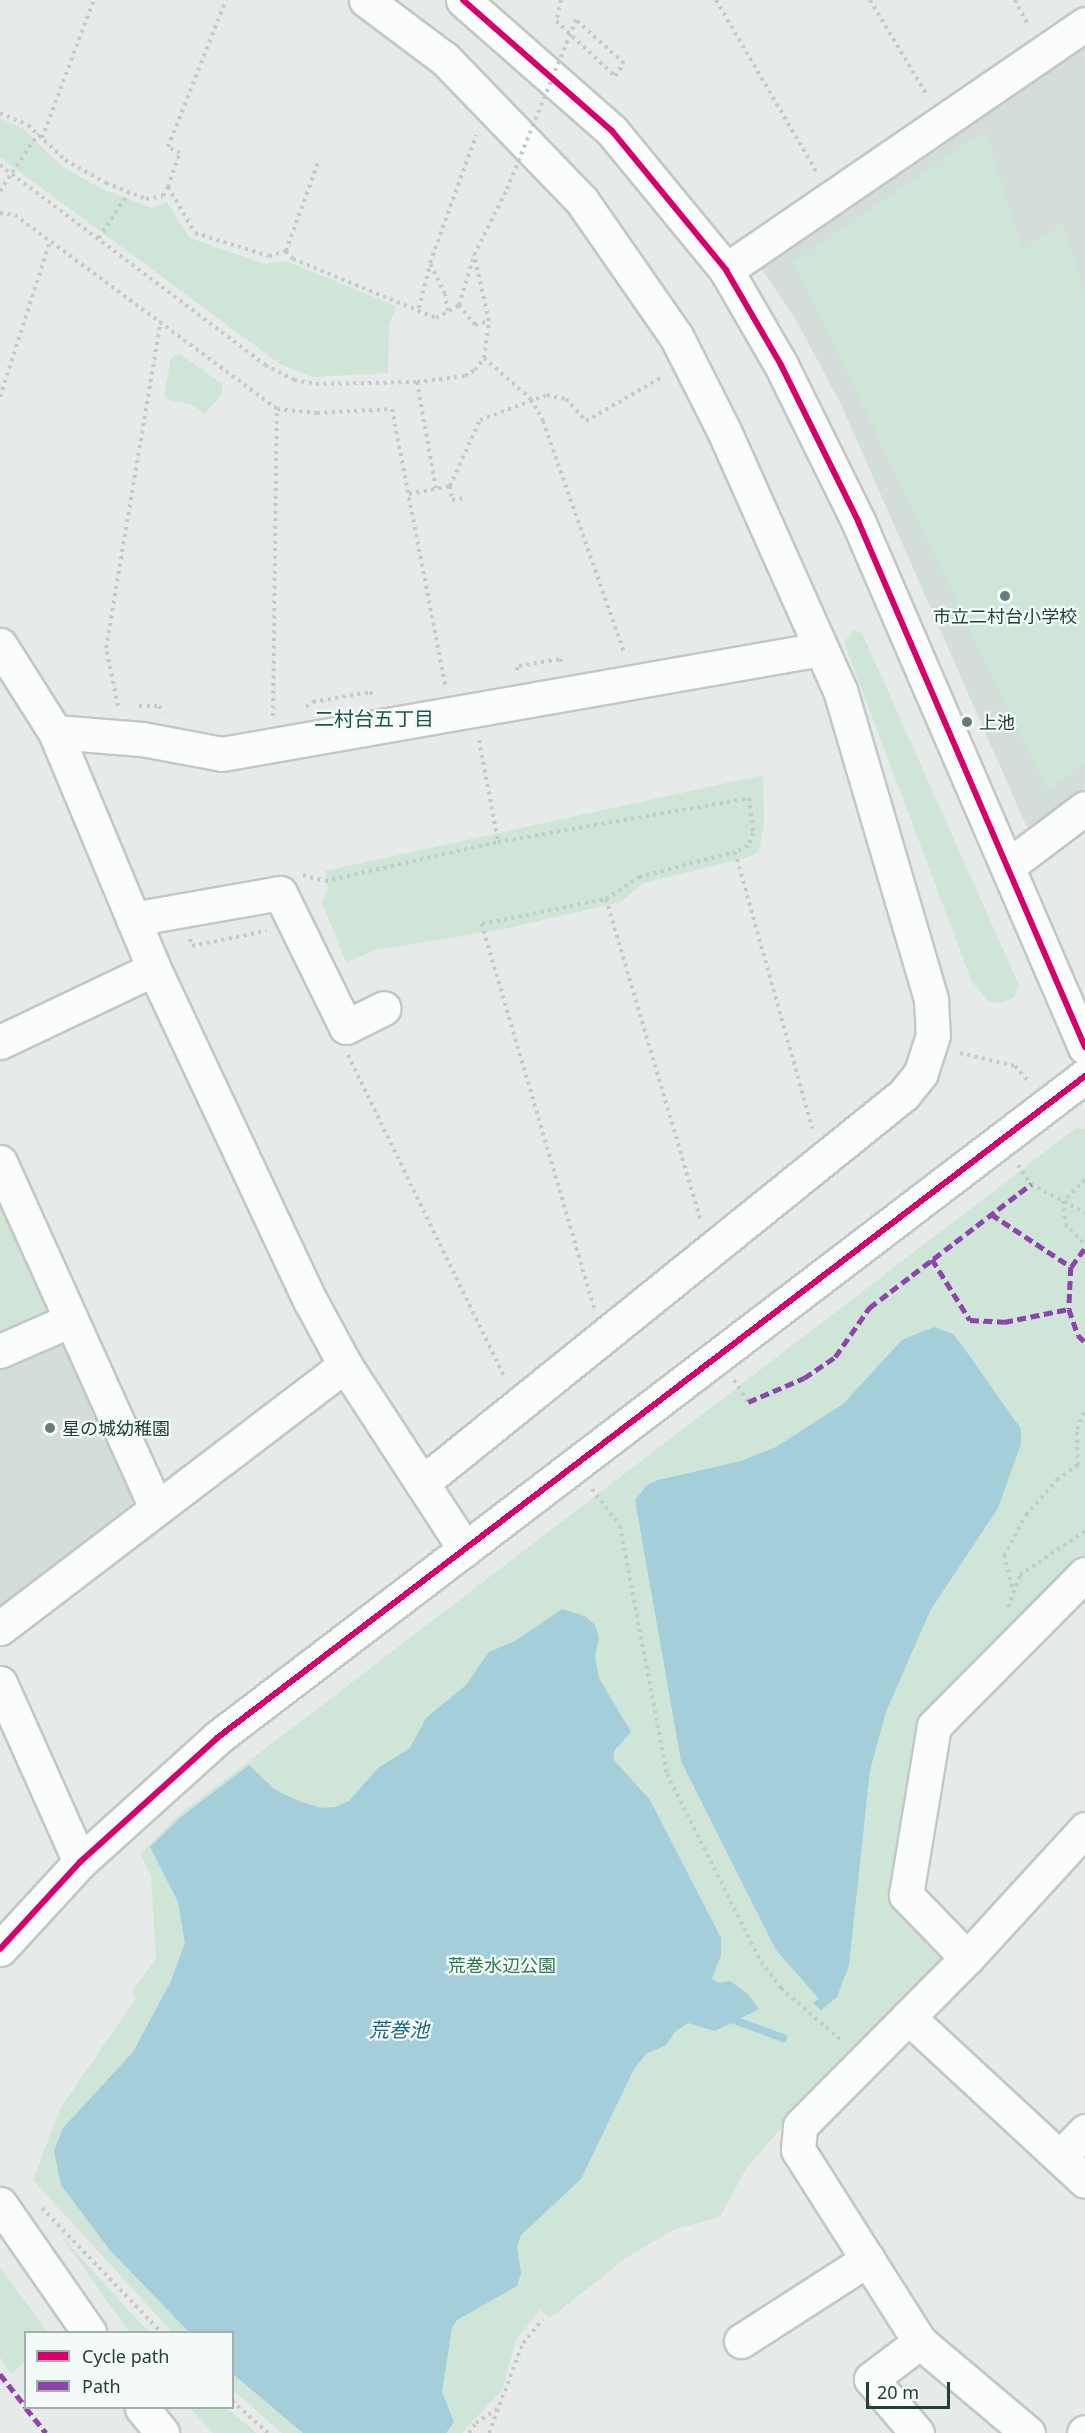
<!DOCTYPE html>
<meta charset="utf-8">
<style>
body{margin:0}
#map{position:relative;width:1085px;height:2433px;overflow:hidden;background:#e6ebe9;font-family:"Noto Sans","Noto Sans JP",sans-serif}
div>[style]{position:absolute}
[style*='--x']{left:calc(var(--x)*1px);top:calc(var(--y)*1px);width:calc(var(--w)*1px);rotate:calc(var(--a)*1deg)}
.built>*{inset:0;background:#d3ddd9}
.green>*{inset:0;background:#cee5d7}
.water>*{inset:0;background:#a5cedb}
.stream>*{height:8px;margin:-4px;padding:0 4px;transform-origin:4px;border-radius:4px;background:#a5cedb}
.path>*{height:4px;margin-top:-2px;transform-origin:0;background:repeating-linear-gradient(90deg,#c2cbc9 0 3px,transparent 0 7.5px)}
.roads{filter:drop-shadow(2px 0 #c3c8c6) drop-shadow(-2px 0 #c3c8c6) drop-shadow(0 2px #c3c8c6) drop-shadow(0 -2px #c3c8c6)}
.minor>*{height:33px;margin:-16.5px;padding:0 16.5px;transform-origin:16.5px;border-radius:16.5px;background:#fbfcfc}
.path-bridge>*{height:4px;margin-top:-2px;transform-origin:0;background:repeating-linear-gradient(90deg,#c2cbc9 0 3px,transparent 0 7.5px)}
.quiet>*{height:4.5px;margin-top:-2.25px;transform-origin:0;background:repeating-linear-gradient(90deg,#8e44ad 0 9px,transparent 0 13.5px)}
.cycleway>*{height:6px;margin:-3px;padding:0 3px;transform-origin:3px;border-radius:3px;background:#d6006c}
.dots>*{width:16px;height:16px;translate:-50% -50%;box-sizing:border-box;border:3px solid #f4faf7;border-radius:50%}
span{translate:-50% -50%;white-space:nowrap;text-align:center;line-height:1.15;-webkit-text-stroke:4.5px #f4faf7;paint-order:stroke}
.poi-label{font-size:18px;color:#22403b}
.left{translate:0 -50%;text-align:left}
.park-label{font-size:18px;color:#2a794f}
.neighbourhood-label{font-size:20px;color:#1c534b}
.water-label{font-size:20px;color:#18657f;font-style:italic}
.legend{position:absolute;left:24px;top:2331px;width:210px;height:78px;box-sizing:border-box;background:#f4faf7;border:2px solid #a0b0ac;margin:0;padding:8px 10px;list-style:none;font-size:18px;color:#22403b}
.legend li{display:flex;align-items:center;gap:12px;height:30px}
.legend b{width:30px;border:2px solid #a0b0ac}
.scale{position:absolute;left:866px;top:2382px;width:84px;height:27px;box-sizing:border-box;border:3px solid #22403b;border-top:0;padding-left:8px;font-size:18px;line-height:21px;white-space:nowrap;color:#22403b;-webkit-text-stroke:4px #f4faf7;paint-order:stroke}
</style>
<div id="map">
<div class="built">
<div style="clip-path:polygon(1085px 35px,1085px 788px,1029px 832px,841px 404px,796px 320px,755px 259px)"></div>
<div style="clip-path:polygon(52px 1337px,62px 1343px,132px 1496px,132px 1511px,0 1613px,0 1360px)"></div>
</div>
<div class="green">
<div style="clip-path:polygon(0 118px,25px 130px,60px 165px,100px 188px,152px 208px,167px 202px,190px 238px,265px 264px,286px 261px,396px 306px,389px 325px,388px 373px,313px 377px,280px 364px,0 157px)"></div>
<div style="clip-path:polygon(986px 130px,1022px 250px,1063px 223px,1085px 297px,1085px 763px,1047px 790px,794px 262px)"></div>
<div style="clip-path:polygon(179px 353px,222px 384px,222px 394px,204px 414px,191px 404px,168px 400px,164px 395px,171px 358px)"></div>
<div style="clip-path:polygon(854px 630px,862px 633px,1019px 985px,1014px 997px,1004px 1002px,990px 1003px,972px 982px,844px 642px)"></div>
<div style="clip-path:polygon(763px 775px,764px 825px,759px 851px,749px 857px,643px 883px,621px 902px,499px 930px,376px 950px,346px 962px,322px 902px,328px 889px,325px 871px)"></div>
<div style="clip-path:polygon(1076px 1128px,1085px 1129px,1085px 1556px,919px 1724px,893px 1900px,945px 1951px,946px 1966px,785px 2124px,747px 2167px,720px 2217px,675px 2229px,626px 2258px,550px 2318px,540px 2310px,516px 2340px,502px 2390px,462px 2433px,282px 2433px,233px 2390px,232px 2332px,172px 2332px,33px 2180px,60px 2109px,136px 1998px,132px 1992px,156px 1959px,151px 1875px,140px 1854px,180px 1814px)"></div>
<div style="clip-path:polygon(0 1196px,49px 1309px,46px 1321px,0 1341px)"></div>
<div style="clip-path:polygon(62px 2237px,131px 2313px,149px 2332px,129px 2332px)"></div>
<div style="clip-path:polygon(0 2267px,47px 2332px,26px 2332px,25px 2362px,11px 2374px,0 2357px)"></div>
<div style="clip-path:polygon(190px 2408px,226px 2408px,257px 2433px,213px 2433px)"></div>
</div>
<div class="water">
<div style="clip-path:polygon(934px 1327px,953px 1334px,961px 1344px,1021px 1429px,1021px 1444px,998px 1508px,930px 1611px,886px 1712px,870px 1770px,849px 1965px,837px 1997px,821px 2010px,813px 2003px,819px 1999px,776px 1950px,681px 1761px,635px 1500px,647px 1485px,658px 1480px,741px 1461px,776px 1447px,843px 1404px,902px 1340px)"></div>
<div style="clip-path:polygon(562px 1609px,585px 1616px,595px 1625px,599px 1637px,595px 1656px,599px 1678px,631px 1732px,614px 1751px,614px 1760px,650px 1800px,721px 1938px,721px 1955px,712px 1979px,719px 1983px,730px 1981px,748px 1994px,759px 2009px,715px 2031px,688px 2023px,675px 2032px,666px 2045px,646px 2054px,634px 2069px,581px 2179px,521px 2235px,517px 2247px,521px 2273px,517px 2286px,457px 2320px,452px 2328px,442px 2392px,454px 2422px,446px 2433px,303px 2433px,233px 2374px,232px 2332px,189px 2332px,109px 2249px,61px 2185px,54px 2151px,63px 2128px,133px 2052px,171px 1981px,185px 1943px,178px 1902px,150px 1847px,182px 1816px,249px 1765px,274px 1789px,296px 1800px,321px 1808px,335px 1807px,349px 1801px,378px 1768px,410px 1748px,426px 1718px,466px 1685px,489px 1652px,515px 1641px)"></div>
</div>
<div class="stream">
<div style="--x:726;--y:2017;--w:61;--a:20.2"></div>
</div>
<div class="path">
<div style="--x:561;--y:0;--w:22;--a:103"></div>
<div style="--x:556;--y:21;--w:81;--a:43"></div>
<div style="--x:615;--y:76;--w:16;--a:-55"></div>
<div style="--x:624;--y:63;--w:64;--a:-138.1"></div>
<div style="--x:716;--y:0;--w:200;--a:59.7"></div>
<div style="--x:870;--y:0;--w:113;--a:59.1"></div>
<div style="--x:1015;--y:0;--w:30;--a:62"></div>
<div style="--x:0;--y:113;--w:30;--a:23"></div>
<div style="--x:28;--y:125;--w:51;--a:43.4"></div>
<div style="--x:65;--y:160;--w:47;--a:29.3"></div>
<div style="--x:106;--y:183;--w:43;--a:21.8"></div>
<div style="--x:146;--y:199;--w:17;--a:-10"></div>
<div style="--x:163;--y:196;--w:10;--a:-61"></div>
<div style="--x:168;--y:187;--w:53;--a:59.6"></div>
<div style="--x:195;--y:233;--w:77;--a:17.3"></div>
<div style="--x:269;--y:256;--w:18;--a:-16"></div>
<div style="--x:286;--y:251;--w:11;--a:49"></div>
<div style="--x:293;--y:259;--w:155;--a:22.4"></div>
<div style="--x:436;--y:318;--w:26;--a:-29"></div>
<div style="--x:459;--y:305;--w:26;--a:51"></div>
<div style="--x:475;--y:325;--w:15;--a:-16"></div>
<div style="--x:42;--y:138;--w:147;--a:-69.4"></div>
<div style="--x:0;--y:165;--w:332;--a:37"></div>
<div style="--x:265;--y:365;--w:33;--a:27"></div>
<div style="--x:294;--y:380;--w:22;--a:10"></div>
<div style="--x:316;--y:384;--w:101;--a:-1.1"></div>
<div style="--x:417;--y:382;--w:48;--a:-7.1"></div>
<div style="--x:465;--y:376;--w:12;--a:-31"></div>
<div style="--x:475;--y:370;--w:15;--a:-53"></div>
<div style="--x:484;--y:358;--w:37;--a:-82"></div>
<div style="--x:489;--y:321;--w:68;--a:-102.8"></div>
<div style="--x:474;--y:255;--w:74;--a:-63.4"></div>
<div style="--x:168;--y:187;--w:36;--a:-71"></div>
<div style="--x:180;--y:153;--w:13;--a:-153"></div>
<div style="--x:168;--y:147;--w:158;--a:-68.5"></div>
<div style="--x:0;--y:191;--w:69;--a:-56.3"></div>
<div style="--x:0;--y:213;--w:15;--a:8"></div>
<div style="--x:15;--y:215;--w:326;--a:36.5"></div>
<div style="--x:277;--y:409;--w:40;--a:5.7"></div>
<div style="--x:317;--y:413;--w:75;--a:-3.1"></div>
<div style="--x:392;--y:409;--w:281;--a:79.1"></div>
<div style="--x:99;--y:238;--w:55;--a:-56.9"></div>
<div style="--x:286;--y:251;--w:97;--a:-70.1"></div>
<div style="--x:459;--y:305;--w:51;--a:-73"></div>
<div style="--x:419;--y:308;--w:45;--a:-76"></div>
<div style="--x:448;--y:311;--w:17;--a:-100"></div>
<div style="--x:445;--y:294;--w:34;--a:-116"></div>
<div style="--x:430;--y:263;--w:136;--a:-70.2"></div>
<div style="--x:484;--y:358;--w:62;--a:41.1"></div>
<div style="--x:531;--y:399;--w:25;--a:61"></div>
<div style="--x:543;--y:421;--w:245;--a:70.7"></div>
<div style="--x:417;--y:382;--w:109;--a:79.9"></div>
<div style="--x:0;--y:397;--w:164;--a:-72.2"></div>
<div style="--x:450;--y:486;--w:72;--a:-65.6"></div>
<div style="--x:480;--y:420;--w:72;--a:-20.5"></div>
<div style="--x:547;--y:395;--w:19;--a:12"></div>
<div style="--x:566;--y:399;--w:30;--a:48"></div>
<div style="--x:586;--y:421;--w:90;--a:-30"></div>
<div style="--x:409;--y:494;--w:42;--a:-11"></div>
<div style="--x:450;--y:486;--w:14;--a:82"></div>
<div style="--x:452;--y:500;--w:12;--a:-9"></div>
<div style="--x:516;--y:670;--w:5;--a:-53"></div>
<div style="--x:519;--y:666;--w:42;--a:-9.7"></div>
<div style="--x:560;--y:659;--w:6;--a:59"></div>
<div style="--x:118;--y:706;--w:59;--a:-101.7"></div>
<div style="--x:106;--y:648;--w:332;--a:-80.5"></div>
<div style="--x:139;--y:706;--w:20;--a:0"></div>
<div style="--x:159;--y:706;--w:8;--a:60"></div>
<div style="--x:306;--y:707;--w:9;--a:-36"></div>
<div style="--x:313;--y:702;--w:58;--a:-10"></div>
<div style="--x:370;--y:692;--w:7;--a:34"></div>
<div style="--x:273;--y:716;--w:307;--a:-89.3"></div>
<div style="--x:479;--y:740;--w:104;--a:79.4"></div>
<div style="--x:303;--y:875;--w:23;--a:15"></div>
<div style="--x:325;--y:881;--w:177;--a:-12.7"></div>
<div style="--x:498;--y:842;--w:255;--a:-9.9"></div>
<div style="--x:749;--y:798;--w:35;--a:83"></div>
<div style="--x:753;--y:833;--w:14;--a:111"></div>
<div style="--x:748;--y:846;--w:14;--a:155"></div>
<div style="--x:606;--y:899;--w:336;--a:73.6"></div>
<div style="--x:190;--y:939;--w:7;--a:74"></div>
<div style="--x:192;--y:946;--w:76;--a:-11.5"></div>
<div style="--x:960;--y:1053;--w:57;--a:13.3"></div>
<div style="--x:1015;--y:1066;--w:20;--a:49"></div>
<div style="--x:348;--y:1055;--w:359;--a:64.1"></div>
<div style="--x:1018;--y:1165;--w:23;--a:56"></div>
<div style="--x:1031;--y:1184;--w:61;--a:28.2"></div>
<div style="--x:1085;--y:1180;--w:30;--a:136"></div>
<div style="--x:1063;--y:1201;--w:23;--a:85"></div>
<div style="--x:1065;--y:1224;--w:29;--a:46"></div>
<div style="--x:594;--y:1308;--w:400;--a:-106.3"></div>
<div style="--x:482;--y:924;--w:126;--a:-11.4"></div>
<div style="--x:606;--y:899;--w:40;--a:-34"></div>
<div style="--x:639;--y:877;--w:99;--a:-14.6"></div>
<div style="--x:735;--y:852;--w:287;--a:74.4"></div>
<div style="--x:734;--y:1380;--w:26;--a:58"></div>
<div style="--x:592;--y:1489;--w:46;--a:52.9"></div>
<div style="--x:620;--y:1526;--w:252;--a:79.3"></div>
<div style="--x:667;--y:1774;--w:210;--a:63.4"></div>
<div style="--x:761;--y:1962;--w:33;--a:52"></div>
<div style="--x:781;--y:1988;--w:81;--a:41"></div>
<div style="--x:1012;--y:1587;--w:32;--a:-104"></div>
<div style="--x:1004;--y:1556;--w:47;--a:-61.8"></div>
<div style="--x:1026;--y:1515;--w:47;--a:-48.5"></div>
<div style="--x:1057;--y:1480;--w:26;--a:-36"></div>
<div style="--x:1078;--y:1465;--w:36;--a:-92"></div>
<div style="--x:1077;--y:1429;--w:22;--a:-68"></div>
<div style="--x:1008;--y:1607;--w:34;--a:-69"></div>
<div style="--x:1020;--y:1575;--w:78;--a:-34.1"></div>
<div style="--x:42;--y:2208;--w:172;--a:46.2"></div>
<div style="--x:232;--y:2401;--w:48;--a:41.6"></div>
<div style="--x:469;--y:2433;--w:12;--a:-55"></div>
<div style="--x:476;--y:2423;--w:29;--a:-34"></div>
<div style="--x:489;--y:2433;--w:96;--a:-69.3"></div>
<div style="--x:523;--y:2343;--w:31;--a:-50"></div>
</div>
<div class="roads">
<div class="minor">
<div style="--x:366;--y:0;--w:99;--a:36.8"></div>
<div style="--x:445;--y:59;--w:197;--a:46"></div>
<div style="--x:582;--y:201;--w:165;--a:55.2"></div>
<div style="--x:676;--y:336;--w:106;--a:63.2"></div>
<div style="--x:724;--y:431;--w:284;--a:65.9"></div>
<div style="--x:840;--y:690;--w:323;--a:73.6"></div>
<div style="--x:931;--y:1000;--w:35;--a:87"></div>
<div style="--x:933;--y:1035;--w:40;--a:108"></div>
<div style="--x:921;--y:1073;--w:28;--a:129"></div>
<div style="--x:903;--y:1095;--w:618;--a:141.11"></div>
<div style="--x:463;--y:0;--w:198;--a:41.3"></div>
<div style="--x:612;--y:131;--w:180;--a:50.6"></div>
<div style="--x:726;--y:270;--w:110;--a:59.9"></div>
<div style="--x:781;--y:365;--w:174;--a:63.7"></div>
<div style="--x:858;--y:521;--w:573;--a:66.66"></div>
<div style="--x:726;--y:270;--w:435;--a:-34.4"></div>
<div style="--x:0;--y:645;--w:103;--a:57.7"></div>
<div style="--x:55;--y:732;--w:257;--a:67.3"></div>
<div style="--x:154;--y:969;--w:368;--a:64.8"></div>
<div style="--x:311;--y:1302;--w:72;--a:61.6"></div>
<div style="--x:345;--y:1365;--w:220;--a:56.9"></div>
<div style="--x:55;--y:732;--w:87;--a:4.6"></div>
<div style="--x:142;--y:739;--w:81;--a:10.6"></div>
<div style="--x:222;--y:754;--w:608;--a:-9.94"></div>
<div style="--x:1008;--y:866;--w:96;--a:-37"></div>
<div style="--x:133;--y:919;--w:149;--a:-10"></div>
<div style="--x:280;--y:893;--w:149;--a:63.8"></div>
<div style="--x:346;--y:1027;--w:42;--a:-26.6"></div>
<div style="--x:0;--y:1042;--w:170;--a:-25.4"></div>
<div style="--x:0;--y:1162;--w:379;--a:65.7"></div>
<div style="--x:0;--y:1351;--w:77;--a:-23.6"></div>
<div style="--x:0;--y:1628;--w:434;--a:-37.3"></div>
<div style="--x:0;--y:1683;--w:196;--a:65.9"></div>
<div style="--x:0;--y:1949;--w:118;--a:-47.4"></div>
<div style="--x:80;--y:1862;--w:185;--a:-42.1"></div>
<div style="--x:217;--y:1738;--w:1092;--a:-37.33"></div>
<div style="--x:967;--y:1958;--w:88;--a:-134.1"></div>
<div style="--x:906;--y:1895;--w:171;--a:-80.6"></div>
<div style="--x:934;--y:1726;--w:214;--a:-45.2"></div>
<div style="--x:908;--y:2017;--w:241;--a:42.8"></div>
<div style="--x:1060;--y:2157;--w:36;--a:-46"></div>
<div style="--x:0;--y:2204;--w:156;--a:55.2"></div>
<div style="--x:741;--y:2341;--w:151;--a:-32.8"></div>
<div style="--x:142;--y:2408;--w:32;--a:51"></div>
<div style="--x:917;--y:2433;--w:71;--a:-130.4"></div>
<div style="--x:871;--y:2379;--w:61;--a:-37.1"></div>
<div style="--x:1028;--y:2433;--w:141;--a:-139.9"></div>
<div style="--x:920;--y:2342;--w:227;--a:-122.4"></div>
<div style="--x:798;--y:2150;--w:24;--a:-85"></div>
<div style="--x:800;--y:2126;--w:237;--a:-45.2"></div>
<div style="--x:967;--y:1958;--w:175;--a:-47.5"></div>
<div style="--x:1084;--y:2433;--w:1;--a:-45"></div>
</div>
</div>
<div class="path-bridge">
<div style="--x:507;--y:189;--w:183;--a:-67.8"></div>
</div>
<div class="quiet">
<div style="--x:991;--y:1214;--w:96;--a:33.5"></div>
<div style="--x:1071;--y:1267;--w:42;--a:92.7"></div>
<div style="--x:1069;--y:1309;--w:28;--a:71"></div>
<div style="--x:1078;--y:1335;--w:10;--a:45"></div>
<div style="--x:932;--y:1259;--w:72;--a:58.1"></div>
<div style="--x:970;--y:1320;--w:34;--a:3"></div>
<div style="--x:1004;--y:1322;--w:66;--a:-11.3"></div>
<div style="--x:1071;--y:1267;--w:24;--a:-54"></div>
<div style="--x:748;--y:1402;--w:61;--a:-23.2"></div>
<div style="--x:804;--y:1378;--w:37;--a:-34"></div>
<div style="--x:835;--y:1357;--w:60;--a:-55.2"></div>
<div style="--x:869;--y:1308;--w:204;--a:-37.4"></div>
<div style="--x:0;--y:2374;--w:42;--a:51.8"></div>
<div style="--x:26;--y:2408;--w:32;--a:51"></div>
</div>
<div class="cycleway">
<div style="--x:463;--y:0;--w:198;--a:41.3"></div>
<div style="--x:612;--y:131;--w:180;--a:50.6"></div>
<div style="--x:726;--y:270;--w:110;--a:59.9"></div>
<div style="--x:781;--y:365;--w:174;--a:63.7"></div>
<div style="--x:858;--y:521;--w:573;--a:66.66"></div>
<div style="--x:0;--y:1949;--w:118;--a:-47.4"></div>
<div style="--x:80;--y:1862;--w:185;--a:-42.1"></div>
<div style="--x:217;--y:1738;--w:1092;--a:-37.33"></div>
</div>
<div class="dots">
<div style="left:1005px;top:596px;background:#677c78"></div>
<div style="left:967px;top:722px;background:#677c78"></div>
<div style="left:50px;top:1428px;background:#677c78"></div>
</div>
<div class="poi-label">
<span style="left:1005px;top:616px">市立二村台小学校</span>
<span class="left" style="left:979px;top:722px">上池</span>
<span class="left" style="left:62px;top:1428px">星の城幼稚園</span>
</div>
<div class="park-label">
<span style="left:502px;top:1965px">荒巻水辺公園</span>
</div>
<div class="neighbourhood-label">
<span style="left:374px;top:718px">二村台五丁目</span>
</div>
<div class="water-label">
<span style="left:399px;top:2029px">荒巻池</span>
</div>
<ul class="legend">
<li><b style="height:8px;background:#d6006c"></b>Cycle path</li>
<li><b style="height:8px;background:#8e44ad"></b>Path</li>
</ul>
<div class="scale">20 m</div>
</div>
